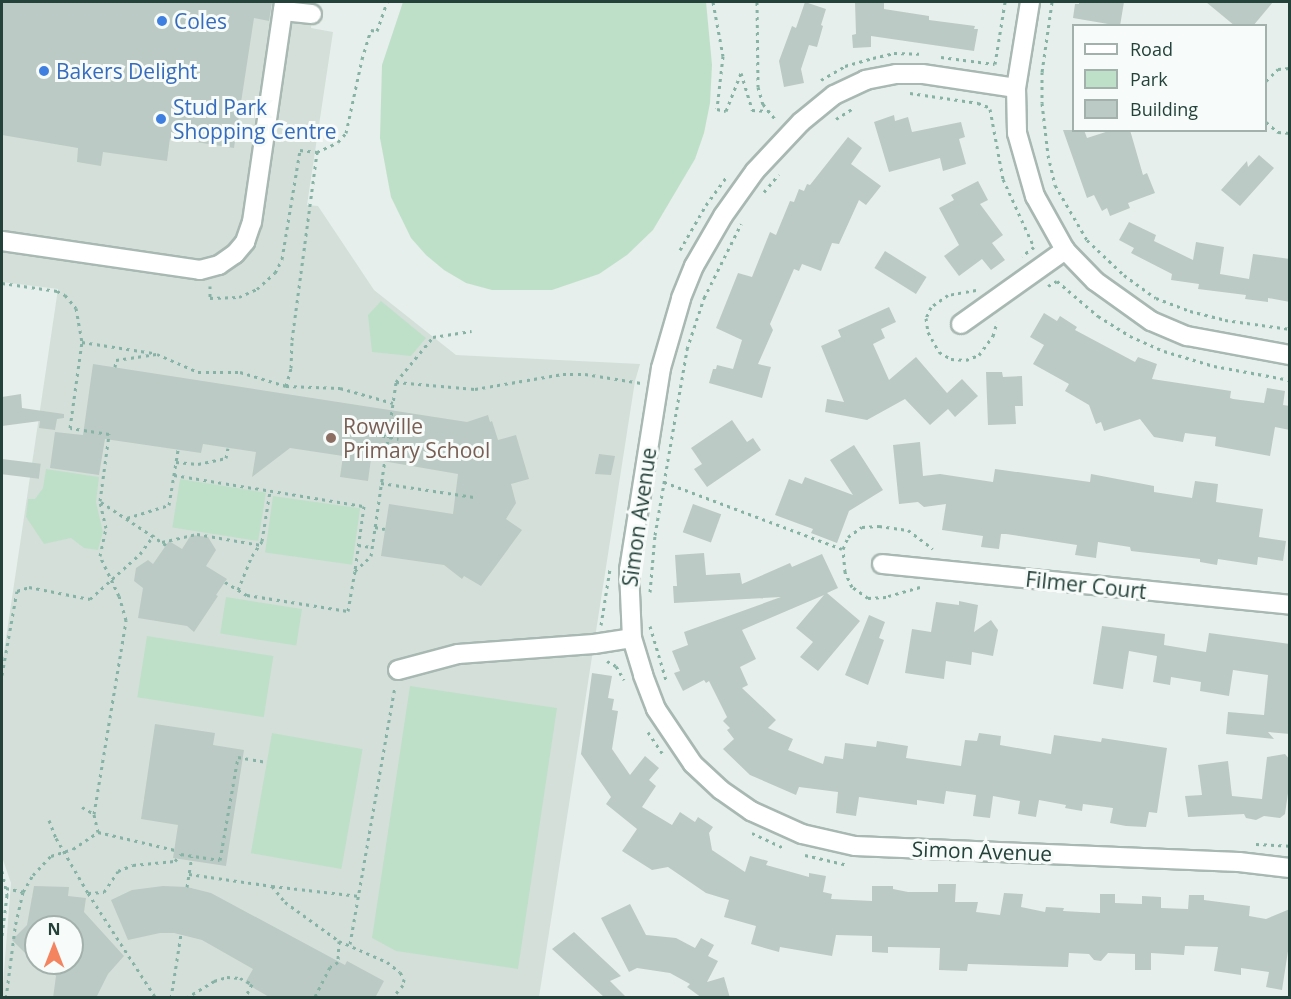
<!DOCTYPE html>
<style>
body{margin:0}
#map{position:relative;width:1291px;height:999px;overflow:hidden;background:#e6efeb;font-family:"Open Sans",sans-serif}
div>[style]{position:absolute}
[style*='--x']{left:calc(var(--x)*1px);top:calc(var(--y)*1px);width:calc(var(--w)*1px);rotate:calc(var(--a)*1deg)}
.built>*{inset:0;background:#d4dfda}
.green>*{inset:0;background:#bfe0c8;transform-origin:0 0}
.building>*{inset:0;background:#bbcac4;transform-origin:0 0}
.path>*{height:3px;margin-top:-1.5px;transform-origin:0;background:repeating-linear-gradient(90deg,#86b3a5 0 3px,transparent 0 7.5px)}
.roads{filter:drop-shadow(2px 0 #a8b8b2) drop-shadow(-2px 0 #a8b8b2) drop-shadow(0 2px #a8b8b2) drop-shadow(0 -2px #a8b8b2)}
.minor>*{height:18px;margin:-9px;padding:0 9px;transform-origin:9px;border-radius:9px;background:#fff}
.dots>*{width:16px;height:16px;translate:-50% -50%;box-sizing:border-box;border:3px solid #f7fbf9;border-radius:50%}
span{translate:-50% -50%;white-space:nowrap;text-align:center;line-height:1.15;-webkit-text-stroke:6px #f7fbf9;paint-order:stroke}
.shop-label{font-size:21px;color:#366cbe}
.left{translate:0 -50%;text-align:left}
.education-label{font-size:21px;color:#785e54}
.street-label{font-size:21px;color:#24423a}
.frame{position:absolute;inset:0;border:3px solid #24423a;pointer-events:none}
.legend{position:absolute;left:1072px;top:24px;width:195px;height:108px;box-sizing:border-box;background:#f7fbf9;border:2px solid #a3b1ad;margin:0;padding:8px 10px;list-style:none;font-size:18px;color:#24423a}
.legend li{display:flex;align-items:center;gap:12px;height:30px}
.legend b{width:30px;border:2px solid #a3b1ad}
.north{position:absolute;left:24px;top:915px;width:60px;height:60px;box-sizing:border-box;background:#f7fbf9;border:2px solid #a3b1ad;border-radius:50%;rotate:0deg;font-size:16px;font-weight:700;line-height:24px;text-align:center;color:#24423a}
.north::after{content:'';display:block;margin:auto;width:21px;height:27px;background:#f4845f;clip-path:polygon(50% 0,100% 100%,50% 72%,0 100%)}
</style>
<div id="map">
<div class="built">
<div style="clip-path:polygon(evenodd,2px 2px,313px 2px,311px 28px,333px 32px,307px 205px,318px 206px,374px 290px,456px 355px,640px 364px,635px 381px,539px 997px,2px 997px,11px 883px,2px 857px,2px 665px,58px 289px,2px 282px,2px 2px,36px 927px,72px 927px,72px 963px,36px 963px,36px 927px)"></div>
</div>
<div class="green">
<div style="clip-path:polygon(403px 2px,706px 2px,712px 65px,710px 103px,704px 133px,695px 159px,653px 230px,627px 255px,599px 274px,552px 290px,492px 290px,466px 283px,444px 270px,426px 255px,411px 238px,391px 197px,380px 138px,382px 65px)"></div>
<div style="clip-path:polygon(381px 301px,426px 338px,411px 356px,372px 352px,368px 315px)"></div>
<div style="clip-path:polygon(46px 469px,99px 477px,96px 502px,103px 532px,98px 550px,84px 548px,71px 538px,44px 544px,26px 517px,28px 499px,35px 499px,43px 488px)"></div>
<div style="left:180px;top:479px;width:87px;height:49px;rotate:9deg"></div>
<div style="left:273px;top:496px;width:88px;height:57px;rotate:8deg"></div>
<div style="left:226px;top:597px;width:77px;height:37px;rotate:9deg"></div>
<div style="left:147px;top:636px;width:128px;height:62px;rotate:9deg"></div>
<div style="clip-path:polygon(410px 686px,557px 708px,518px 969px,396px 951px,372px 938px)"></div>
<div style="left:272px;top:733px;width:92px;height:122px;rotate:10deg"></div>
</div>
<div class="building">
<div style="clip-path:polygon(2px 2px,272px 2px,269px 21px,254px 18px,234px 148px,170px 138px,167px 161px,103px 152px,101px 166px,77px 162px,78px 148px,2px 135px)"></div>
<div style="clip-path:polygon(805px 2px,826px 9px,821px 25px,823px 26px,817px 47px,809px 45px,801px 69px,804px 83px,784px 87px,779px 61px,792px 26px,796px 28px)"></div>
<div style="clip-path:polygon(855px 2px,884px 2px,884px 9px,929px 16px,929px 20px,975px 26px,974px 29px,978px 29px,974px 51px,871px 36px,871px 47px,853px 48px,852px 35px,856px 34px)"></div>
<div style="clip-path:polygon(1079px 2px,1124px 2px,1120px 26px,1073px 18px,1075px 4px,1079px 4px)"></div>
<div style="clip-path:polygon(1206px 2px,1273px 2px,1253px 26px,1235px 26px)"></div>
<div style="clip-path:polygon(894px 115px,895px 121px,908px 117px,912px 132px,961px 122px,965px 137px,959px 139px,966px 164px,943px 171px,940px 158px,889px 172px,874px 122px)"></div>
<div style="clip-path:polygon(1063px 130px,1084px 130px,1087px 138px,1112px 130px,1130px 130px,1143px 175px,1147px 173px,1155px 193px,1128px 203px,1130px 208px,1110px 216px,1107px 208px,1102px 211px,1094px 195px,1087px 198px)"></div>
<div style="clip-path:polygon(848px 137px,862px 148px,851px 164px,881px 186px,866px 205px,859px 200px,839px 244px,832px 243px,821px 271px,802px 264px,799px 271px,794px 269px,770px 324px,773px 330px,758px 364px,771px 367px,762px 398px,709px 383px,713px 369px,716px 369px,717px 365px,733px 369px,742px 340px,716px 328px,738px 273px,752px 277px,770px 232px,776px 235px,790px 201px,794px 202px,799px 189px,804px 191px,807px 184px,810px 185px)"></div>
<div style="clip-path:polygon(1259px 155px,1274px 168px,1240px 206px,1221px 190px,1247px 161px,1248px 167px)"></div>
<div style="clip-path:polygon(978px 181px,988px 200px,980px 204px,1003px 235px,992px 243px,1005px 260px,991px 270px,982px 259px,959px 276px,944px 256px,959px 245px,939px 208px,954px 200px,951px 195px)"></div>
<div style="clip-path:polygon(1129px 222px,1156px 235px,1154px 241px,1193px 260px,1196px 242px,1224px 247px,1220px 274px,1249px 279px,1253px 254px,1290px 259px,1290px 302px,1268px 298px,1268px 302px,1245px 299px,1246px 295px,1198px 289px,1199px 284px,1171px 280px,1172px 274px,1131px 253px,1134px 248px,1119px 240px)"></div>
<div style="left:885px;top:251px;width:49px;height:20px;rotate:32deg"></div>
<div style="clip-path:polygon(889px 307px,896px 322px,881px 329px,885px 338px,873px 344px,889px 380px,916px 357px,947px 393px,962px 379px,978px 396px,955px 417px,948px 409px,930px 425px,905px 399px,867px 420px,825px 412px,827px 399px,844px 402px,821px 346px,841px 337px,838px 330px)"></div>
<div style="clip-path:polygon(1044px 313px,1057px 321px,1060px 316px,1077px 327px,1075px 330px,1135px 362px,1138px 357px,1157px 364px,1152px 379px,1231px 391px,1230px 398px,1233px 399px,1264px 403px,1267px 388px,1285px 391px,1283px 405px,1290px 406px,1290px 430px,1275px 427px,1270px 456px,1215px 446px,1216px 437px,1185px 433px,1183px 442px,1154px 437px,1140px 419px,1104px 431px,1101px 422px,1096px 424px,1089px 405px,1065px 391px,1069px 384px,1033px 364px,1044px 345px,1030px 337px)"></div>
<div style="clip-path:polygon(93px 364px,467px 422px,488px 415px,490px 422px,492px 421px,498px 440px,516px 435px,529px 479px,511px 484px,516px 503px,506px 519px,522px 530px,481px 586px,464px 576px,462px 579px,444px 565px,381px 556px,389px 504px,453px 514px,458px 474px,371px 459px,368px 481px,340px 477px,343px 456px,290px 448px,252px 477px,256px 452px,203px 444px,201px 453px,105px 439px,99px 475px,50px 468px,55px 432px,83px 435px)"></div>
<div style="clip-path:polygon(986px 372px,1002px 372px,1003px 377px,1022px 376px,1023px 406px,1015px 406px,1016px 424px,988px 425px)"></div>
<div style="clip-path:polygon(21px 394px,22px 408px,64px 414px,64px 418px,57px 419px,55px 430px,39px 428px,40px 421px,2px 426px,2px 397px)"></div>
<div style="clip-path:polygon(732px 420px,747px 442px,753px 438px,761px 450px,707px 487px,694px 469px,702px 464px,691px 448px)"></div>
<div style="clip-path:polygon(920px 442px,923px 476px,940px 474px,993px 482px,995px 469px,1090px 482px,1091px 474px,1154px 486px,1154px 492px,1192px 498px,1195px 481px,1218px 484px,1216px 502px,1263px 509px,1259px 537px,1286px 541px,1283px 561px,1258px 557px,1257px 565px,1218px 559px,1217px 565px,1200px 562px,1200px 559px,1131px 551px,1130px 547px,1098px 542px,1096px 558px,1075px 555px,1077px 545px,1006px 534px,1001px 534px,999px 549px,981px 547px,983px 536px,942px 530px,946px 504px,924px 507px,918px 502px,899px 504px,893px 445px)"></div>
<div style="clip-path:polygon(854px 445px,883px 490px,849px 511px,837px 543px,811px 533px,813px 529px,775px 515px,789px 479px,802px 484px,805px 477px,853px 495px,830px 460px)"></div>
<div style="clip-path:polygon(599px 454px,615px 456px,611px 475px,595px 474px)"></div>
<div style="left:2px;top:459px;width:39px;height:15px;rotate:7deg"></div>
<div style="left:693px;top:504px;width:30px;height:30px;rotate:20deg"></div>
<div style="clip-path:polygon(191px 535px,208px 537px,216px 550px,206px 566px,227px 579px,216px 595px,218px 596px,194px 632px,187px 626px,138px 618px,143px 588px,134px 581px,136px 568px,148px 560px,153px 564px,169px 541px,182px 549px)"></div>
<div style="clip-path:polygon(704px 553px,706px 575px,740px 573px,742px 584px,790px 563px,792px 567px,822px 554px,838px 588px,827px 593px,860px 621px,818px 671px,800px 657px,813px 642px,796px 628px,824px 595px,742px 630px,756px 659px,740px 667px,748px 685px,742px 688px,776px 720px,768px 728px,793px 739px,788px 750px,823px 764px,825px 756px,843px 759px,845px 743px,876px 747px,877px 741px,908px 746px,906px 758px,961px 766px,965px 740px,977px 741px,979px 733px,1001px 736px,1000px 745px,1051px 754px,1054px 735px,1101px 742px,1102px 738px,1167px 748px,1157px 813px,1149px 812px,1146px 827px,1126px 826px,1110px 823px,1113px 808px,1083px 804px,1082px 811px,1065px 808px,1066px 805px,1039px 800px,1036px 817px,1018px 814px,1020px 801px,993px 796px,990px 818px,973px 816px,976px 795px,946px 791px,944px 804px,917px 800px,917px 805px,859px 797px,856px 816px,836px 813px,838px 792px,799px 787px,796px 795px,750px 775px,723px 749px,734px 739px,727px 730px,730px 728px,723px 721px,727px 717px,709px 681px,706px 683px,704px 680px,683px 691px,674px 673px,680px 671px,672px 651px,688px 645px,684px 632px,781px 597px,674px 603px,673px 586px,677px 586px,675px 555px)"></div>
<div style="clip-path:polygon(959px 601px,978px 605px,974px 632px,991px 620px,998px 630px,993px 656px,972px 652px,971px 665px,946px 661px,944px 679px,905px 673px,912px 629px,931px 632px,936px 602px,959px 605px)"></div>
<div style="clip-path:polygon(869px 615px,885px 622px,879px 638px,884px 640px,868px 685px,845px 675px)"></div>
<div style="clip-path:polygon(1102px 626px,1165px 634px,1164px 645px,1206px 652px,1209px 633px,1290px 644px,1290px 734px,1268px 732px,1274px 739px,1226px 734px,1228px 712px,1264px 715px,1268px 675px,1233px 670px,1229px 696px,1200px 691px,1201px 682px,1171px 677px,1170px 685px,1153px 682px,1157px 656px,1129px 651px,1123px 689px,1093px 684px)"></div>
<div style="clip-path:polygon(592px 673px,612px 676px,608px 698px,614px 699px,612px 710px,618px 711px,612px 749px,630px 775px,645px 756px,659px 768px,649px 780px,656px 786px,642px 807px,672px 825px,680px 812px,695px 822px,698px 817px,713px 827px,709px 833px,712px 850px,745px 872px,750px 856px,768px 861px,766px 865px,809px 877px,809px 873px,826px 876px,823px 892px,832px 894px,831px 899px,872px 901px,872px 886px,893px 886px,893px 889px,908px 892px,938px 892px,938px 884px,956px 884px,955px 902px,978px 902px,976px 912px,1000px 915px,1004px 893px,1023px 894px,1021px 907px,1045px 912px,1046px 907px,1064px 908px,1063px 911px,1100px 913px,1100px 894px,1115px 894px,1115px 903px,1142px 904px,1142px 896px,1161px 897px,1161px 908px,1188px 909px,1189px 895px,1204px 895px,1204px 900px,1250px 906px,1249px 916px,1266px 919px,1290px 909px,1290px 938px,1282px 990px,1266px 987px,1269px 972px,1241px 968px,1241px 975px,1214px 971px,1218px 947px,1185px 946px,1184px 955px,1151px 953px,1151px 970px,1135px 970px,1135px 954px,1108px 953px,1101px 961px,1094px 960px,1089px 954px,1069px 953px,1068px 967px,968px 964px,967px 971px,939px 970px,940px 948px,888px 947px,888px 953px,872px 952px,872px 936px,836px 935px,832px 956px,780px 947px,779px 952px,751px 944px,756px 926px,724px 917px,729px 900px,706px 893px,668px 867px,652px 870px,622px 851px,637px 829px,606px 804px,611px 797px,581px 754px)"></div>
<div style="clip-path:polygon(155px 724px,215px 733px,213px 745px,244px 750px,226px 866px,173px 858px,178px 825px,141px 819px)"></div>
<div style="clip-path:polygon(1285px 754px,1290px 760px,1290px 779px,1285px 814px,1280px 818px,1264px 816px,1256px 820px,1246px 818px,1244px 814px,1188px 817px,1185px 796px,1202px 795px,1198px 765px,1228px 761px,1232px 796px,1262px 799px,1267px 757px)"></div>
<div style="clip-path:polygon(34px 886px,69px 887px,68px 896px,86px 898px,84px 912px,124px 956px,108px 974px,96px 998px,53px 998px,56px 976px,44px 963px,72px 963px,72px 927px,36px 927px,36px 964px,12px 940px,27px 925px)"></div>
<div style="clip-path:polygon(163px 886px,187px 887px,211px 893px,345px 965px,347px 961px,384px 981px,375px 998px,271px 998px,245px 983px,253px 969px,202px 940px,174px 933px,160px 933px,128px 940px,111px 900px,132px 890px)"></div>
<div style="clip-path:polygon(630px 904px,646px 935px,676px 938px,695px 948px,701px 938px,714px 945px,708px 956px,718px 961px,707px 982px,724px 977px,730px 998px,702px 998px,687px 987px,690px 984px,670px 973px,637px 968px,629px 972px,601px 918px)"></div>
<div style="clip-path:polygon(574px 932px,621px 976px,610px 981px,627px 998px,605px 998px,552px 949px)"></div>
</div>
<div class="path">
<div style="--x:713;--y:2;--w:55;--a:79.5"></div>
<div style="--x:723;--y:56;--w:53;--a:96.5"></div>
<div style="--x:717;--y:109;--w:9;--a:13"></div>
<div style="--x:726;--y:111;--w:41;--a:-68.5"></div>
<div style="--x:741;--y:73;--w:39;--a:73"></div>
<div style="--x:752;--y:110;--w:16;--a:4"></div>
<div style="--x:757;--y:2;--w:85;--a:89.3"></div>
<div style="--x:758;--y:87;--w:18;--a:74"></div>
<div style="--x:763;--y:104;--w:21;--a:51"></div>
<div style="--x:1052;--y:2;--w:71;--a:98.1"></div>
<div style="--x:1042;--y:72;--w:31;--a:90"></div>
<div style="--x:1042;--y:103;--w:52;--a:83.4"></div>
<div style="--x:1048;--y:155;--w:31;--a:77"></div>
<div style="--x:1055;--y:185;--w:64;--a:59.8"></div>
<div style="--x:1087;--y:240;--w:51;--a:43.4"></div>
<div style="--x:1124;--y:275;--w:39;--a:36"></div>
<div style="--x:1156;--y:298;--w:36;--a:21"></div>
<div style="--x:1190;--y:311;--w:36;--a:14"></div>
<div style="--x:1225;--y:320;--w:66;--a:7.9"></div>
<div style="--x:941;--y:57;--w:54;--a:7.4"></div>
<div style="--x:995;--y:64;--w:63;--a:-80.8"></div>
<div style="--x:821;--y:80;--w:28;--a:-30"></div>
<div style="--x:845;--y:66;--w:29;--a:-16"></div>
<div style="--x:873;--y:58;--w:22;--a:-13"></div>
<div style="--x:894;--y:53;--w:25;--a:2"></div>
<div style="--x:1266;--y:81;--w:17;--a:-45"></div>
<div style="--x:1278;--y:69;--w:12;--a:-5"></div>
<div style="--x:910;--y:93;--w:69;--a:8.4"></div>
<div style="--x:978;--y:103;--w:14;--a:21"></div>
<div style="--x:990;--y:109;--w:71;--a:79.5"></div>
<div style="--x:1003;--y:179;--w:75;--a:65.5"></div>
<div style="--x:1034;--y:247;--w:15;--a:143"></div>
<div style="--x:836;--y:119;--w:22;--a:-32"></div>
<div style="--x:1266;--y:122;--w:16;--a:40"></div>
<div style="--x:1278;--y:132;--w:12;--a:5"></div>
<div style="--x:764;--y:192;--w:23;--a:-50"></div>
<div style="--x:680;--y:250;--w:52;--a:-60"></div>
<div style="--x:706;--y:205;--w:37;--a:-54"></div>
<div style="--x:2;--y:283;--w:56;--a:8.3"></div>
<div style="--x:57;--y:291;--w:9;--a:27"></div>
<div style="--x:65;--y:295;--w:17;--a:50"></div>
<div style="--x:76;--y:308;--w:35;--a:80"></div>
<div style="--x:82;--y:342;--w:72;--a:8.8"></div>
<div style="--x:210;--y:286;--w:12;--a:90"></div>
<div style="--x:210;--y:298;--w:29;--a:-2"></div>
<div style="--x:239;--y:297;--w:20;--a:-24"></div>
<div style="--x:257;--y:289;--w:24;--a:-42"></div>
<div style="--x:275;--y:273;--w:16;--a:-63"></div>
<div style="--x:282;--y:259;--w:110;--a:-80.6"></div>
<div style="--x:300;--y:150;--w:17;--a:7"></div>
<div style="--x:1048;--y:286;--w:10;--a:-29"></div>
<div style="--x:1057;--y:281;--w:54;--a:40.5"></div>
<div style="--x:1098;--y:316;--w:38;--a:32"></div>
<div style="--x:1130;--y:336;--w:37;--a:24"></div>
<div style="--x:1164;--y:351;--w:52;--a:16.7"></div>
<div style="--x:1214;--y:366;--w:77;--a:10.4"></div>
<div style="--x:976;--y:290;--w:28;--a:170"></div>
<div style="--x:948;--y:295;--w:21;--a:145"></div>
<div style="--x:931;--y:307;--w:12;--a:114"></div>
<div style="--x:926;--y:318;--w:14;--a:82"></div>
<div style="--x:928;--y:332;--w:23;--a:61"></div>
<div style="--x:939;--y:352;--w:14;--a:30"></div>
<div style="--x:951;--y:359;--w:15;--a:4"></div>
<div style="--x:966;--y:360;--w:14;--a:-21"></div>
<div style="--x:979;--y:355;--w:24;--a:-54"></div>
<div style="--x:993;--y:336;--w:15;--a:-74"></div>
<div style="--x:115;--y:367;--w:7;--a:-82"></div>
<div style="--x:116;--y:360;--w:41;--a:-8.3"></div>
<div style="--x:157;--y:354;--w:45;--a:23.7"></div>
<div style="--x:198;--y:372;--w:42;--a:0"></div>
<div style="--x:240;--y:372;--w:48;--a:16.9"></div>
<div style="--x:286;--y:386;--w:54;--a:2.1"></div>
<div style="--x:340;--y:388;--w:55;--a:15.8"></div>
<div style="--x:396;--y:382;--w:58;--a:-50.6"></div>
<div style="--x:433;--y:337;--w:39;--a:-9"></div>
<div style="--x:286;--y:386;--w:19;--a:-74"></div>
<div style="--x:291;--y:368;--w:28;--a:-88"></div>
<div style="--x:292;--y:340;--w:190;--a:-82.4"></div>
<div style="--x:317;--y:152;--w:23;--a:-25"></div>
<div style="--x:338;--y:142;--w:12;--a:-48"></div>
<div style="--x:346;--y:133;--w:76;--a:-77.8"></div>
<div style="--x:362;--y:59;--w:30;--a:-73"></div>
<div style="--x:371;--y:30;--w:6;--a:9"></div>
<div style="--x:377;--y:31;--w:31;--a:-71"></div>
<div style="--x:375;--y:434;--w:24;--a:12"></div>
<div style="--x:176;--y:462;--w:22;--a:5"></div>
<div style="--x:198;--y:464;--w:29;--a:-12"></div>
<div style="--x:226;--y:458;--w:10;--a:-79"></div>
<div style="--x:174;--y:475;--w:193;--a:9.3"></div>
<div style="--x:364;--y:506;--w:65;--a:98"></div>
<div style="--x:664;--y:482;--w:190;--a:20.6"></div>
<div style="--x:381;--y:483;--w:94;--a:8.6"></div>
<div style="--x:101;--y:502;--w:78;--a:33.5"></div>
<div style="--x:127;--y:518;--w:44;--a:-17.2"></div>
<div style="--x:169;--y:505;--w:56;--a:-80.7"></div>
<div style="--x:375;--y:527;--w:10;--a:11"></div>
<div style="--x:162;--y:542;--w:36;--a:-13"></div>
<div style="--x:197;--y:534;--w:65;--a:9.8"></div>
<div style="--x:358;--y:545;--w:13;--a:9"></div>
<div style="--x:225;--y:582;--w:26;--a:31"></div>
<div style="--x:247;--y:595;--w:102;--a:9"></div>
<div style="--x:348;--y:611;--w:41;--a:-80.1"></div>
<div style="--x:355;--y:571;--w:22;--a:-43"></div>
<div style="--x:371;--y:556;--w:176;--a:-81.8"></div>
<div style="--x:396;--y:382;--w:79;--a:5.1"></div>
<div style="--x:475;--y:389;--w:89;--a:-9.7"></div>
<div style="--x:563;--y:374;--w:22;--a:0"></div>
<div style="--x:585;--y:374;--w:57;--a:9.1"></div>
<div style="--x:920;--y:587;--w:35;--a:164"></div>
<div style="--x:886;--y:597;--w:18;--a:177"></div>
<div style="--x:868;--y:598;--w:19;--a:-145"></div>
<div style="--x:852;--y:587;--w:17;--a:-115"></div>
<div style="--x:845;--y:572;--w:23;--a:-95"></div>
<div style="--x:843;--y:549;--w:13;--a:-67"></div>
<div style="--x:848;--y:537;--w:17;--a:-36"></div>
<div style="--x:862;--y:527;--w:17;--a:-3"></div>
<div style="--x:879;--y:526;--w:29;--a:8"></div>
<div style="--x:908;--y:530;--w:31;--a:37"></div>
<div style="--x:238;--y:590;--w:37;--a:-68"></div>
<div style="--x:252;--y:556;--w:18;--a:-56"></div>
<div style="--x:262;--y:541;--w:51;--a:-80.9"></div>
<div style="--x:650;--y:592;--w:57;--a:-85"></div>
<div style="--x:655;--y:535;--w:189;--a:-80.2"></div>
<div style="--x:687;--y:349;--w:54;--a:-71.6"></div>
<div style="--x:704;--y:298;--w:83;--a:-63.4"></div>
<div style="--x:601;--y:625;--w:57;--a:-80.9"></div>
<div style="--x:650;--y:626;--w:56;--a:73.5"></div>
<div style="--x:607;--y:661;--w:10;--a:29"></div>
<div style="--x:616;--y:666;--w:16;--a:60"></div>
<div style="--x:2;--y:675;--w:85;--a:-79.9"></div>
<div style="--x:17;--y:591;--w:13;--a:-18"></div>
<div style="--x:29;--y:587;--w:62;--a:11.1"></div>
<div style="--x:90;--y:599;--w:67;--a:-42"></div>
<div style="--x:140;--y:554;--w:24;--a:-54"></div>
<div style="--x:648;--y:732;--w:29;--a:56"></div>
<div style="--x:82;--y:807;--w:14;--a:30"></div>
<div style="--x:49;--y:820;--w:19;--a:69"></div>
<div style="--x:56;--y:838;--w:64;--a:59.8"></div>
<div style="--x:88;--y:893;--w:125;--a:57.1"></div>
<div style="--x:98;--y:832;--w:79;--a:13.2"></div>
<div style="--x:752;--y:833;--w:35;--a:25"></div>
<div style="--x:1256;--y:844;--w:34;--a:3"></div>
<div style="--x:805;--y:855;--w:44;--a:13.1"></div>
<div style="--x:2;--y:871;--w:25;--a:78"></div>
<div style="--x:7;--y:895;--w:41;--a:97"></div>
<div style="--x:189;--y:874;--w:84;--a:8.2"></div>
<div style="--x:272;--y:886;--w:21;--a:51"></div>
<div style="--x:285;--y:902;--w:67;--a:35.8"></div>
<div style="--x:339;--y:941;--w:21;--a:93"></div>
<div style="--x:338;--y:962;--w:9;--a:148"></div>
<div style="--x:330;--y:967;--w:35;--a:117"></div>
<div style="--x:272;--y:886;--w:88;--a:6.6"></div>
<div style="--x:187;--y:887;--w:31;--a:-81"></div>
<div style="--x:6;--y:888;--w:17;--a:13"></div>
<div style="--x:23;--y:892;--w:37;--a:103"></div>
<div style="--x:15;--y:928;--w:71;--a:97.3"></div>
<div style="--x:23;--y:892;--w:20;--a:-60"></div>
<div style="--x:33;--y:875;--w:26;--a:-47"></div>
<div style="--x:51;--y:856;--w:23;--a:-18"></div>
<div style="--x:73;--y:849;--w:30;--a:-34"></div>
<div style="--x:98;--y:832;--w:18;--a:-103"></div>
<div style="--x:94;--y:814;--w:197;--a:-80.6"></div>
<div style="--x:126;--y:620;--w:25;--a:-106"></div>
<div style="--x:119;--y:596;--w:44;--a:-115.4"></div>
<div style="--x:100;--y:556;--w:29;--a:-78"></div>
<div style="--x:106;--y:528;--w:28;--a:-103"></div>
<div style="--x:100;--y:501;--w:68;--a:-82.3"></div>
<div style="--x:109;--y:434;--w:39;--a:-171"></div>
<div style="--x:70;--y:428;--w:87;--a:-82.1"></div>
<div style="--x:88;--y:893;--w:16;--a:-4"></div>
<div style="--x:104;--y:892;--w:25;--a:-56"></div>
<div style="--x:118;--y:871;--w:16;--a:-22"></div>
<div style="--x:133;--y:865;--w:42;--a:-5.4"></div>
<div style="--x:175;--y:861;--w:9;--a:-49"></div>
<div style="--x:181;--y:854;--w:39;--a:9"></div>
<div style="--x:220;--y:860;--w:105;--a:-80.1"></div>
<div style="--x:238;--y:757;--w:29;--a:10"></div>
<div style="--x:339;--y:941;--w:52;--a:23.6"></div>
<div style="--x:387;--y:962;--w:16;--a:38"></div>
<div style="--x:400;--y:972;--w:8;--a:60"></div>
<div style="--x:404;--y:979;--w:6;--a:99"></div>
<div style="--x:403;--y:985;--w:17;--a:130"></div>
<div style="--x:350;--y:944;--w:262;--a:-80.1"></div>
<div style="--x:171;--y:998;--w:65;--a:-81.1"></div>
<div style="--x:186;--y:998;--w:33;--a:-31"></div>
<div style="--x:214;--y:981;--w:14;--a:-17"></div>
<div style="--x:227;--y:977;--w:13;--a:4"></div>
<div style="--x:240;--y:978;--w:13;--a:27"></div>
<div style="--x:252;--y:984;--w:16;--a:117"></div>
</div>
<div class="roads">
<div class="minor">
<div style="--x:1030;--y:2;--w:87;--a:99.2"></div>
<div style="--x:1016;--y:88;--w:45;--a:88.7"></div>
<div style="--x:1017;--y:133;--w:66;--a:74.1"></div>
<div style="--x:1035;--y:196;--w:62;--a:60.9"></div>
<div style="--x:1065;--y:250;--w:43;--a:45.9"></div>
<div style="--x:1095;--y:281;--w:69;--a:35.5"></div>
<div style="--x:1151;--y:321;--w:39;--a:23"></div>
<div style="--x:1187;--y:336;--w:105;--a:10.5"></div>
<div style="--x:283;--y:11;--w:29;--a:6"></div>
<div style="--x:1016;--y:88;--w:95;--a:-171.5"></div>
<div style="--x:922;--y:74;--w:26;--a:180"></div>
<div style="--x:896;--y:74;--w:31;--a:169"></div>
<div style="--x:866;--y:80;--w:35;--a:155"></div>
<div style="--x:834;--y:95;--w:43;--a:140.7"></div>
<div style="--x:801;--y:122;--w:67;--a:133.2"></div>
<div style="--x:755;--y:171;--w:55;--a:125.4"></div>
<div style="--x:723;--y:216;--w:58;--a:120.1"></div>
<div style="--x:694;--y:266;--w:35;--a:112"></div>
<div style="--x:681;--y:299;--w:72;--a:106.2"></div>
<div style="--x:661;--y:368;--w:205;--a:99"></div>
<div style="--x:629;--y:570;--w:68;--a:87.5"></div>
<div style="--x:632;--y:638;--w:39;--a:73"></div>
<div style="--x:643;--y:675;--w:36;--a:69"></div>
<div style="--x:656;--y:709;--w:66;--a:56.1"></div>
<div style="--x:693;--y:764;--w:38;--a:43"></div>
<div style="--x:721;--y:790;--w:37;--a:35"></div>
<div style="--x:751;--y:811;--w:56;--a:24.3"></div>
<div style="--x:802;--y:834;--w:54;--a:12.8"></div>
<div style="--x:855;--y:846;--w:384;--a:2.4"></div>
<div style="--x:1239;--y:862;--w:51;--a:6.7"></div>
<div style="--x:2;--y:241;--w:200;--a:8.3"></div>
<div style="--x:200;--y:270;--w:20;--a:-15"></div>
<div style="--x:219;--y:265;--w:19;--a:-35"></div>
<div style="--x:235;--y:254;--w:16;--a:-50"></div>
<div style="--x:245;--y:242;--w:21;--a:-71"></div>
<div style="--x:252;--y:222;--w:222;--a:-81.7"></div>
<div style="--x:961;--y:324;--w:128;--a:-35.4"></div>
<div style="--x:882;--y:564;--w:410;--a:5.7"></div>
<div style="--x:398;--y:670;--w:62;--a:-14.9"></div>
<div style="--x:458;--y:654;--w:136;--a:-4.2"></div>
<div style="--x:594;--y:644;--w:38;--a:-9"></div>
</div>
</div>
<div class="dots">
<div style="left:162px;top:21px;background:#3f7fe0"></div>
<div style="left:44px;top:71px;background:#3f7fe0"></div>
<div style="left:161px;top:119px;background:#3f7fe0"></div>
<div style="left:331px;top:438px;background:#8d6e63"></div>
</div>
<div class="shop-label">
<span class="left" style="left:174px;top:21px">Coles</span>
<span class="left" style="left:56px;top:71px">Bakers Delight</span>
<span class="left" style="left:173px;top:119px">Stud Park<br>Shopping Centre</span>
</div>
<div class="education-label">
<span class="left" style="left:343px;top:438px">Rowville<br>Primary School</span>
</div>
<div class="street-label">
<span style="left:639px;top:517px;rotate:-82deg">Simon Avenue</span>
<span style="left:1086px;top:585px;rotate:6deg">Filmer Court</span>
<span style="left:982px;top:851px;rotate:2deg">Simon Avenue</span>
</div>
<div class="frame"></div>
<ul class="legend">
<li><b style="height:8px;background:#fff"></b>Road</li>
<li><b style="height:16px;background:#bfe0c8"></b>Park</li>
<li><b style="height:16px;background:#bbcac4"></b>Building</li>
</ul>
<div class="north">N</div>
</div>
